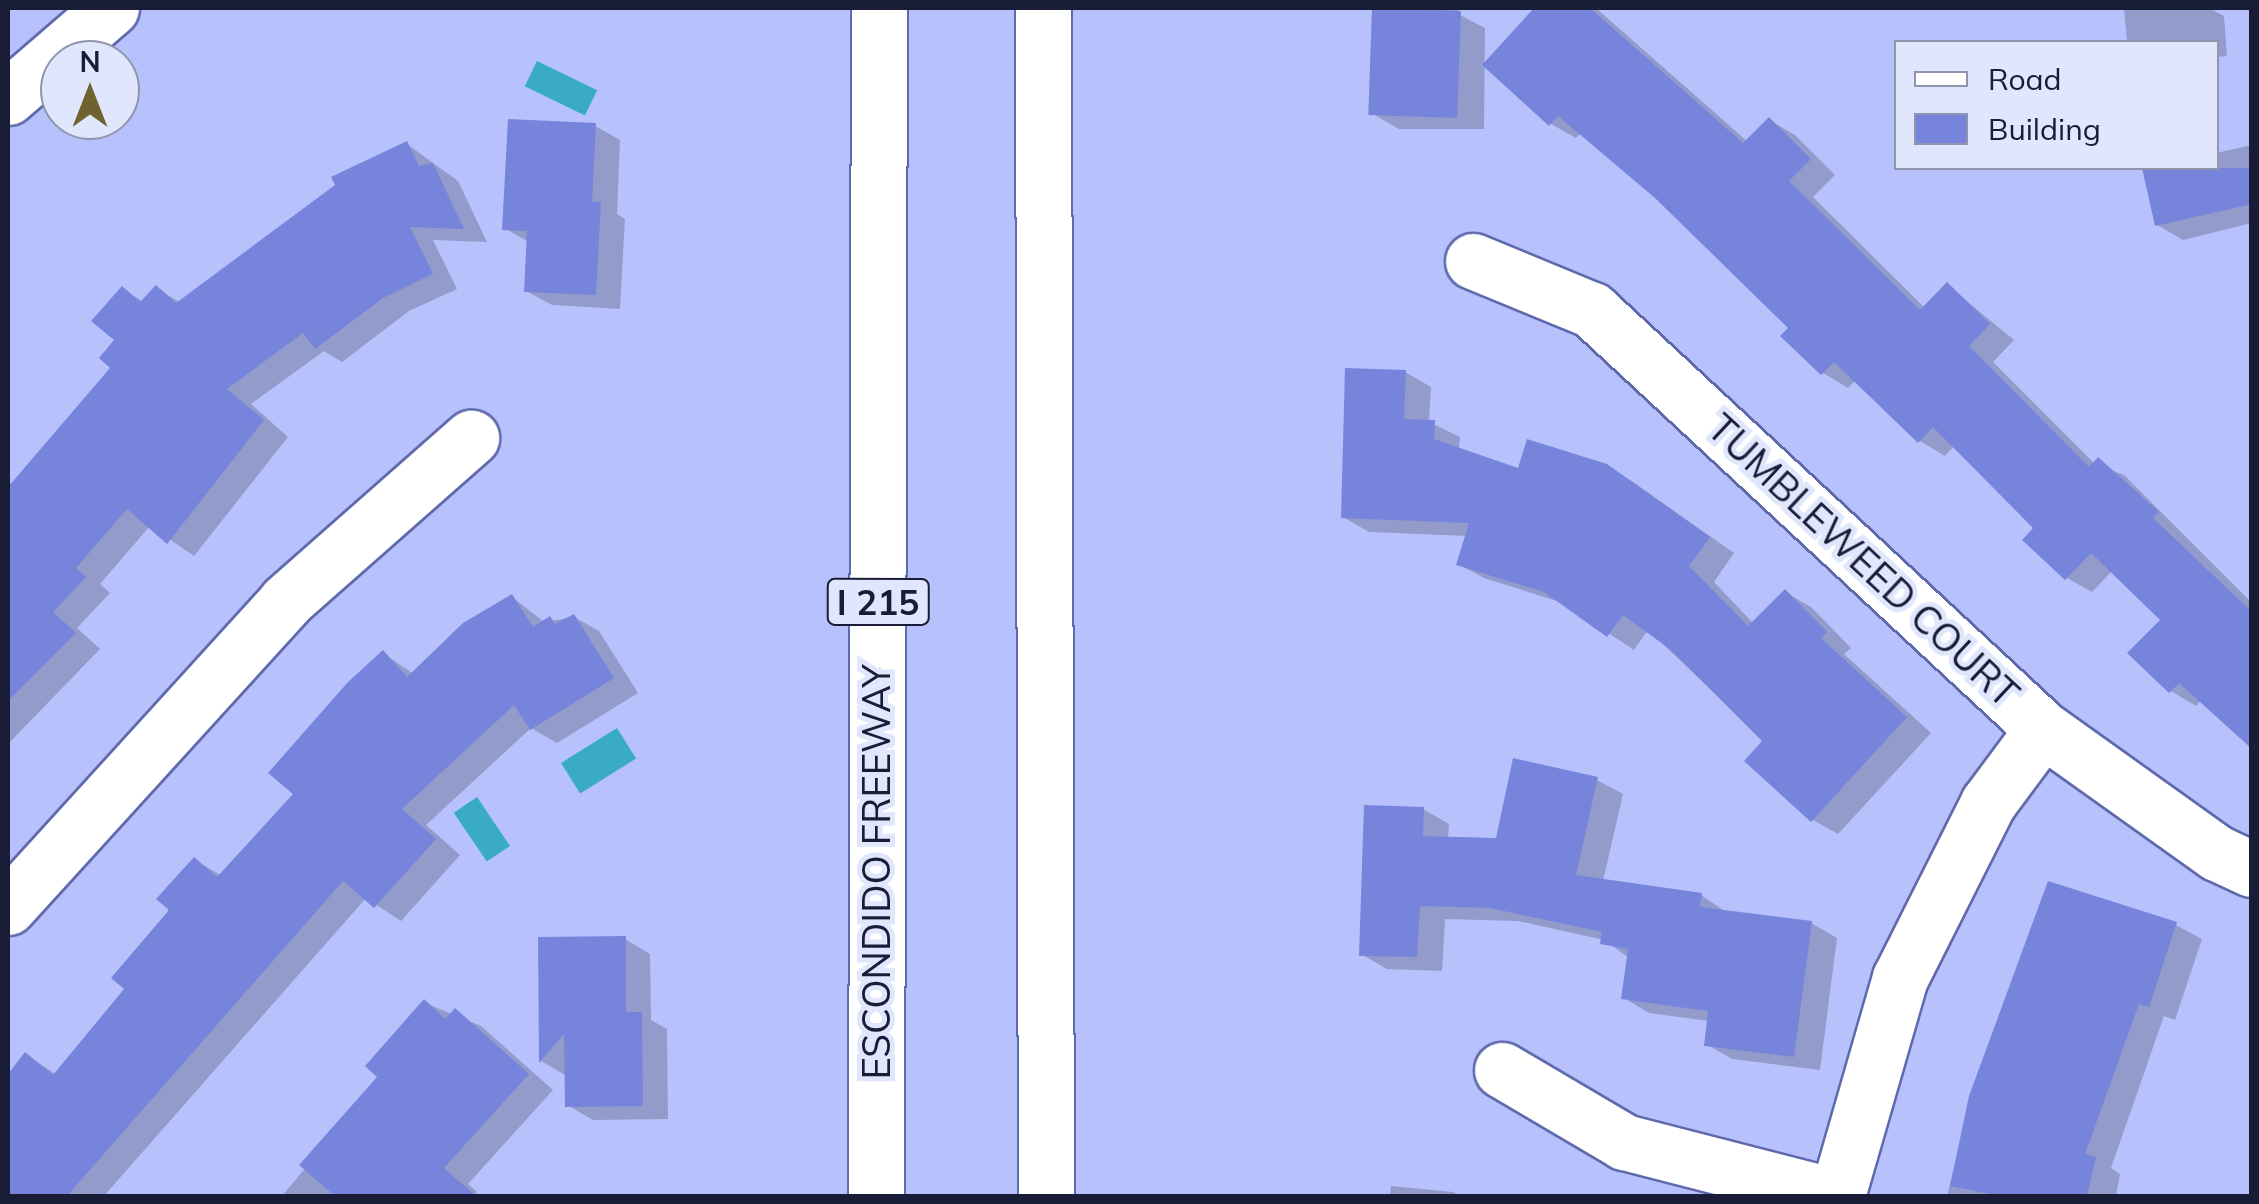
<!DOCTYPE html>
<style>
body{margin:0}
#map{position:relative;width:2259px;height:1204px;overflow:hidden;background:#b7c2fd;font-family:Mulish,sans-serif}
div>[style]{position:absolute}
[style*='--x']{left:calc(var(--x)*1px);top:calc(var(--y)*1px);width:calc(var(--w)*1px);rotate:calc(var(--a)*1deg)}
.water>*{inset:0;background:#39abc4;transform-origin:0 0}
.shadow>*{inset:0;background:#0003}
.building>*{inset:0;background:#7784dc;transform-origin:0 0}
.roads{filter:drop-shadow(2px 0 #5f6aac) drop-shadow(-2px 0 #5f6aac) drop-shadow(0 2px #5f6aac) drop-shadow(0 -2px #5f6aac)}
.minor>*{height:55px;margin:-27.5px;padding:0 27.5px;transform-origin:27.5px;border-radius:27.5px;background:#fff}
.highway>*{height:55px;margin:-27.5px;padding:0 27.5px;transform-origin:27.5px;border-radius:27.5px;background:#fff}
span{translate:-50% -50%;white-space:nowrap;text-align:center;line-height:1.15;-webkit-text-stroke:10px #e0e6fc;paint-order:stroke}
.shield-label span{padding:2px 8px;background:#e0e6fc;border:2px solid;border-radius:8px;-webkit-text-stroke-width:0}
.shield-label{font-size:35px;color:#181c37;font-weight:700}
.street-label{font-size:38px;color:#181c37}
.frame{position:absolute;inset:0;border:10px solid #181c37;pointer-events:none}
.legend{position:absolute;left:1894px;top:40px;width:325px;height:130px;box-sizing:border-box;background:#e0e6fc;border:2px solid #9095ad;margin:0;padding:12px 18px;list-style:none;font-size:30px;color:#181c37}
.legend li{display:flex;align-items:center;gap:20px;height:50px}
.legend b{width:50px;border:2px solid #9095ad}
.north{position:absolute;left:40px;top:40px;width:100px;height:100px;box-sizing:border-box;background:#e0e6fc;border:2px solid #9095ad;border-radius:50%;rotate:0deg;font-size:28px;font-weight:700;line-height:40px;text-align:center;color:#181c37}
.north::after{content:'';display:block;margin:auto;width:35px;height:45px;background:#6f622f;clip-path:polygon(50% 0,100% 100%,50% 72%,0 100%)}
</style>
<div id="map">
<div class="water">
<div style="left:537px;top:61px;width:67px;height:28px;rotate:26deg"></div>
<div style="left:617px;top:728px;width:36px;height:66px;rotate:58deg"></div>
<div style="left:477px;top:797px;width:59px;height:28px;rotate:56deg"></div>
</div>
<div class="shadow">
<div style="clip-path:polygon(1375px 8px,1458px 8px,1458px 14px,1485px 28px,1484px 129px,1399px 129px,1373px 114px)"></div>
<div style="clip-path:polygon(1537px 8px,1596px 8px,1748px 142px,1769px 120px,1795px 135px,1835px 175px,1813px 197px,1925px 308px,1947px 285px,2014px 340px,1993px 362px,2095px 464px,2124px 475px,2252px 603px,2252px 743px,2201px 700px,2196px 706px,2171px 691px,2163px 620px,2113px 570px,2092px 592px,2067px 578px,2036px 528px,1955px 445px,1945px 456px,1920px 441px,1856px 380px,1848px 388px,1823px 373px,1791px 327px,1657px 196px,1582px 132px,1576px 138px,1551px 124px,1485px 65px)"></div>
<div style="clip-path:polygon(2209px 8px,2224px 16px,2227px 56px,2216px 57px,2216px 42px,2100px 42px,2127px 40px,2124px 9px)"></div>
<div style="clip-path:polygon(595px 126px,620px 140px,617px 214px,625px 219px,620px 309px,552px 305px,526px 291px,529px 242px,504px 228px)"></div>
<div style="clip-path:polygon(407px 144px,458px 181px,487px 242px,433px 240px,457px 289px,409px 311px,342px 362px,324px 351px,251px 404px,288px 437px,194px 556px,150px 526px,100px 584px,110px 593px,77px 628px,100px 649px,8px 744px,8px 522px,44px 483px,114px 368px,122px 289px,144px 302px,156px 288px,181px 303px)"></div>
<div style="clip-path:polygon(2252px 145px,2252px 223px,2183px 240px,2157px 225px,2144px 168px,2216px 168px,2216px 153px)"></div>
<div style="clip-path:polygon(1405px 372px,1431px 387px,1429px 422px,1460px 437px,1459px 450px,1520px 471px,1606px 466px,1633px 482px,1734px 553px,1714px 582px,1754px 624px,1785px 592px,1811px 607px,1851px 648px,1844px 654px,1931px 733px,1838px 834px,1813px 820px,1765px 741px,1648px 630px,1634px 650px,1563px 603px,1484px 578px,1458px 564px,1468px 536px,1369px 532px,1343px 517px)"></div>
<div style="clip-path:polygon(512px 597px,544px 622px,574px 617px,599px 631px,638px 693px,557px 743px,531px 728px,426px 825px,460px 855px,401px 921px,366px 898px,104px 1196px,8px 1196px,8px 1076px,26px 1055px,57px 1075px,127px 988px,195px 860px,222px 876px,297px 794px,384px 654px,414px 674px)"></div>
<div style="clip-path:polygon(1597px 780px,1623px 794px,1603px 881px,1701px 895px,1726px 912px,1811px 923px,1837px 938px,1820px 1070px,1732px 1059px,1706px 1044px,1709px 1021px,1649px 1013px,1624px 998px,1629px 958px,1604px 940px,1518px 921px,1445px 919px,1442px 971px,1387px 969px,1361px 954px,1423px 809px,1449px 824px,1448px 839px,1498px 841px)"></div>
<div style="clip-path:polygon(2050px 884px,2176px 925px,2202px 939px,2175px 1020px,2164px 1016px,2111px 1168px,2120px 1174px,2116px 1196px,1947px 1196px,1972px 1097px)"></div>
<div style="clip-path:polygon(625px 939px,650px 954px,651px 1020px,667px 1029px,668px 1119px,593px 1120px,567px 1105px,567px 1076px,541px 1061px,540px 940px)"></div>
<div style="clip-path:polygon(425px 1003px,481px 1026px,553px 1090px,468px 1184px,477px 1192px,473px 1196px,282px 1196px,381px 1077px)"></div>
<div style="clip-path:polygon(1391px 1186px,1453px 1192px,1460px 1196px,1390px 1196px)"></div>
</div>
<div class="building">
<div style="left:1372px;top:8px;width:89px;height:107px;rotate:2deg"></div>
<div style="clip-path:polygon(1534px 8px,1590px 8px,1743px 143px,1769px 117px,1811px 159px,1789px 181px,1920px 310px,1947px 282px,1990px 324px,1969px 346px,2089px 467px,2098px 457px,2159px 512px,2153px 518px,2252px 612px,2252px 749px,2179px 683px,2169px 693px,2127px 653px,2160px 620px,2091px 553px,2065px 580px,2022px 540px,2033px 528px,1933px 427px,1918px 443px,1834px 362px,1821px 375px,1780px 336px,1788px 328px,1655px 198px,1558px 116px,1549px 126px,1482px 65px)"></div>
<div style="clip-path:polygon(508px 119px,596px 123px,592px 202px,601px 202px,596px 295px,524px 292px,527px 231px,502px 230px)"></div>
<div style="clip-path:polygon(407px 141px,419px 166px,433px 163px,464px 229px,410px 227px,433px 274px,383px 298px,315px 349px,303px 333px,227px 389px,264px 420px,167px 544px,127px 509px,76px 568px,86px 577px,53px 612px,76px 633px,8px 701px,8px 487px,110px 368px,99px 358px,114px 340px,91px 321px,122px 286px,140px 302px,156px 285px,176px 303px,335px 185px,331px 177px)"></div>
<div style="clip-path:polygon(2142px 168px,2252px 168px,2252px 204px,2155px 226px)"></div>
<div style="clip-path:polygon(1345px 368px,1406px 370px,1404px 419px,1435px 420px,1434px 439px,1518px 468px,1527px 439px,1607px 464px,1710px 537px,1689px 566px,1748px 626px,1785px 589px,1827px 632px,1821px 638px,1907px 717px,1811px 822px,1744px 761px,1762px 741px,1671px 650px,1623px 615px,1607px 637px,1544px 592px,1456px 565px,1469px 523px,1341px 518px)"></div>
<div style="clip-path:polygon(512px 594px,533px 627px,550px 616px,555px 624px,574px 614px,614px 678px,530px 730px,514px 705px,402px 809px,436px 839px,374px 908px,343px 881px,67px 1196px,8px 1196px,8px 1074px,25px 1052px,53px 1075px,124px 989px,111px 978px,169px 910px,156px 899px,194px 857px,217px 877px,293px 794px,268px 773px,348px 682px,383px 650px,407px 677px,463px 623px)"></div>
<div style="clip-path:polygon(1513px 758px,1598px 777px,1576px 875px,1702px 893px,1700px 907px,1812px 921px,1794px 1057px,1704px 1046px,1708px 1011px,1621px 999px,1628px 949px,1600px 944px,1602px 932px,1490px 908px,1420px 906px,1417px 957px,1359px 956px,1364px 805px,1424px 807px,1423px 836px,1496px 838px)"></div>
<div style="clip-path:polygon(2048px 881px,2177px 922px,2149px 1007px,2139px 1004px,2085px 1154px,2096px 1157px,2087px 1196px,2000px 1196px,1950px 1186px,1969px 1096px)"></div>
<div style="clip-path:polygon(626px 936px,626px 1012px,642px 1012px,643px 1106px,565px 1107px,564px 1034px,539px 1063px,538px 937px)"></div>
<div style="clip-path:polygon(424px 999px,445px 1019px,455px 1008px,529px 1074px,444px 1168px,476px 1196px,335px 1196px,299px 1165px,377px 1077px,365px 1066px)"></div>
</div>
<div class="roads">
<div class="minor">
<div style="--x:8;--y:97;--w:136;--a:-40.8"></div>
<div style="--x:1473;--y:261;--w:129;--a:22.4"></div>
<div style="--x:1592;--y:310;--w:616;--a:42.89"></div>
<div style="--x:2043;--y:729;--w:214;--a:35.5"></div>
<div style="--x:2217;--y:853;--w:38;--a:25"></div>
<div style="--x:8;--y:907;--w:413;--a:-47.7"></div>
<div style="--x:286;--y:601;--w:247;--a:-41.4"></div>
<div style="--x:1502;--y:1070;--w:142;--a:30.5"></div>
<div style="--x:1624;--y:1142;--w:218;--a:14.4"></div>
<div style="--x:1837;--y:1196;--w:227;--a:-73.9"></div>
<div style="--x:1900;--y:978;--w:196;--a:-63.3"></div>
<div style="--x:1988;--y:803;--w:92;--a:-53.4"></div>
</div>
<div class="highway">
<div style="--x:1043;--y:8;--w:1188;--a:89.86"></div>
<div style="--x:876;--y:1196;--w:1188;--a:-89.86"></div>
</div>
</div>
<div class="shield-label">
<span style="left:878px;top:602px">I 215</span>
</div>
<div class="street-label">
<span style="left:1863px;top:561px;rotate:43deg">TUMBLEWEED COURT</span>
<span style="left:877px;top:872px;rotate:-90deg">ESCONDIDO FREEWAY</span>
</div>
<div class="frame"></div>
<ul class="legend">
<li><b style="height:12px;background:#fff"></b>Road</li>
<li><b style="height:28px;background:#7784dc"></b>Building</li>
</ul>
<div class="north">N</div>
</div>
